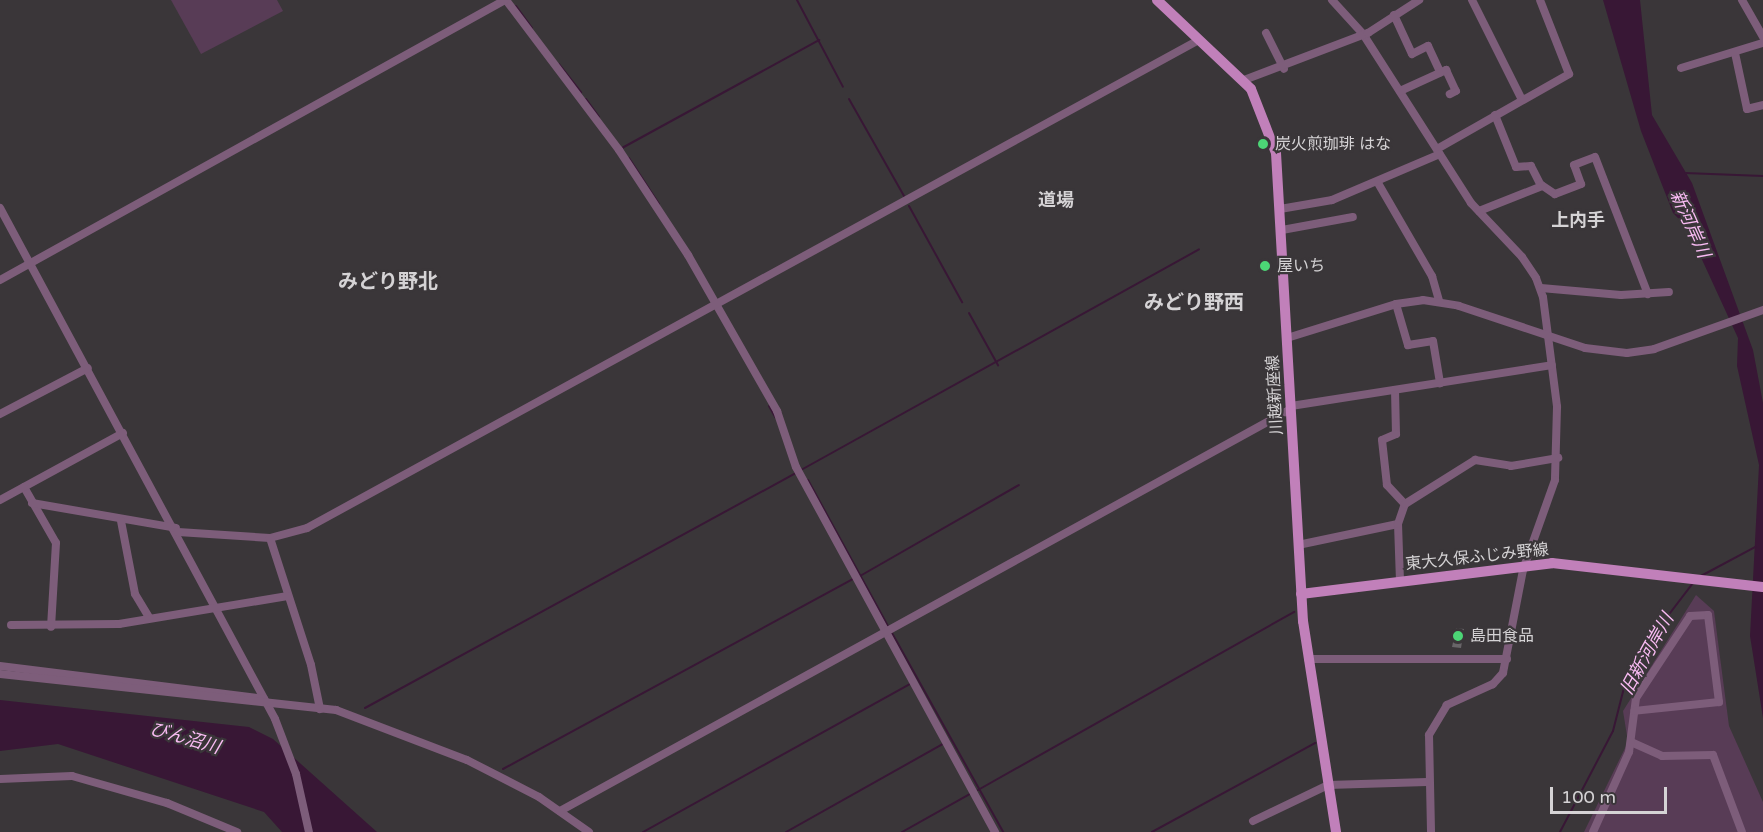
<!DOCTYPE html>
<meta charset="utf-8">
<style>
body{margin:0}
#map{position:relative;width:1763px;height:832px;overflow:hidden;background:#3a3639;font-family:"Varela Round","Noto Sans JP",sans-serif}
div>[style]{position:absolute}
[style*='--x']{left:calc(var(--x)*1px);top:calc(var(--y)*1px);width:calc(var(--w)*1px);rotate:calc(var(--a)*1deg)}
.green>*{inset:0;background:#583c56}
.water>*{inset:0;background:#381735}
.stream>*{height:2px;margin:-1px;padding:0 1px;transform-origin:1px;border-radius:1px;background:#381735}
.building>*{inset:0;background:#686568}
.minor>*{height:8px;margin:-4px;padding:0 4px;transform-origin:4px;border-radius:4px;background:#7d5d7a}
.major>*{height:10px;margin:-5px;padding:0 5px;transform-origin:5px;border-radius:5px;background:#c180ba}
.dots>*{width:16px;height:16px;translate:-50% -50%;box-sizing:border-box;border:3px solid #3a3639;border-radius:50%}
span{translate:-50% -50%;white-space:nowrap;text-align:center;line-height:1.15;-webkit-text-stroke:4.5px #3a3639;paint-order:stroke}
.poi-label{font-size:16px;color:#d5d3d5}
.left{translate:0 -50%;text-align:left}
.street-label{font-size:16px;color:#d5d3d5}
.neighbourhood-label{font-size:18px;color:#d5d3d5;font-weight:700}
.water-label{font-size:18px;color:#f9bbf3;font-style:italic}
.quarter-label{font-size:20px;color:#d5d3d5;font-weight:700}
.scale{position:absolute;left:1550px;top:787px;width:117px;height:27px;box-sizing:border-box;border:3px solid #d5d3d5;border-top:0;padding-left:8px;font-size:18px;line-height:21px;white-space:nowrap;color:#d5d3d5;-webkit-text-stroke:4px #3a3639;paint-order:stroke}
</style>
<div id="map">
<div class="green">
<div style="clip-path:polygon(171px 0,277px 0,283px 11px,201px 54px)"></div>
<div style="clip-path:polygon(1696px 595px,1714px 611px,1729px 726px,1763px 802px,1763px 832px,1584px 832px,1628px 742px,1623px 711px)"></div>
</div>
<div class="water">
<div style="clip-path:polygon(1603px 0,1640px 0,1652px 115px,1692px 183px,1753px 350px,1763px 403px,1763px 718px,1750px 636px,1759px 465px,1737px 366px,1738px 338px,1687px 227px,1673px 213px,1641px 131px)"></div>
<div style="clip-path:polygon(0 700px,249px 727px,273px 739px,377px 832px,282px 832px,264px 812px,58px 744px,0 751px)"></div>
</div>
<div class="stream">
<div style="--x:797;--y:0;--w:98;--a:62.1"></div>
<div style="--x:516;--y:6;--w:27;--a:54"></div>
<div style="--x:559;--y:64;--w:36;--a:52"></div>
<div style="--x:586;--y:99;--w:22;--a:54"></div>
<div style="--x:849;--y:99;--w:112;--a:60.4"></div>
<div style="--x:622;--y:148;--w:225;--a:-28.7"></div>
<div style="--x:629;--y:158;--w:55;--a:56.9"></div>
<div style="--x:1685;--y:173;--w:78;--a:2.2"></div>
<div style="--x:909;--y:206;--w:110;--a:61.1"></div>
<div style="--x:969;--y:313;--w:60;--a:60.9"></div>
<div style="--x:769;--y:406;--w:13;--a:61"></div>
<div style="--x:801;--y:470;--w:455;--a:-29"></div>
<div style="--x:808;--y:480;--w:169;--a:61.3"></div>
<div style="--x:860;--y:576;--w:183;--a:-29.8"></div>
<div style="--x:1699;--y:577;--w:64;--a:-28.2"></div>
<div style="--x:892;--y:633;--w:228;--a:60.8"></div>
<div style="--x:365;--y:708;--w:491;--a:-28.6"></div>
<div style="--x:503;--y:769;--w:400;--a:-28.5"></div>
<div style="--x:978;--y:790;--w:363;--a:-29.4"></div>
<div style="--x:643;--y:832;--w:305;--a:-29"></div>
<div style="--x:786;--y:832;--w:180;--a:-29.3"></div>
<div style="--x:902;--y:832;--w:78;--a:-29.2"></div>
<div style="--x:1152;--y:832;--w:186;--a:-28.6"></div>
<div style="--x:1560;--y:832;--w:114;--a:-62.3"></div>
<div style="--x:1613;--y:731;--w:44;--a:-75.7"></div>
<div style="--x:1624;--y:688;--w:62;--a:-60.9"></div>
<div style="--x:1654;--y:634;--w:64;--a:-52.6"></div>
</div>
<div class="building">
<div style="clip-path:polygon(1456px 628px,1464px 629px,1461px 648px,1452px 647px)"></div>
</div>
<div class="minor">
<div style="--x:506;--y:0;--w:188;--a:53"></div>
<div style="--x:619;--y:150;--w:126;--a:56.7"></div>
<div style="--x:688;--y:255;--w:180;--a:60.3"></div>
<div style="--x:777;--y:411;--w:59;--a:71.3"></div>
<div style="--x:796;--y:467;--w:416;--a:61.4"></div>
<div style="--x:1332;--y:0;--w:46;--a:47.6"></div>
<div style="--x:1363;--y:34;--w:201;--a:57.4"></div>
<div style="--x:1471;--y:203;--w:74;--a:46.6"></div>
<div style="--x:1522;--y:257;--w:25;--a:56"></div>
<div style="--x:1536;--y:278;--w:20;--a:70"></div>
<div style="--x:1543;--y:297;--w:111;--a:82.7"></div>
<div style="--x:1557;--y:407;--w:73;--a:91.6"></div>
<div style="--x:1555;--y:480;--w:96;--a:109.6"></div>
<div style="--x:1523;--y:570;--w:105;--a:101"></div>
<div style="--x:1503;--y:673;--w:15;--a:132"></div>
<div style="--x:1493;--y:684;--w:51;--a:155.5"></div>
<div style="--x:1447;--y:705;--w:35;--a:121"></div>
<div style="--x:1429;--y:735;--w:97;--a:88.8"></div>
<div style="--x:1472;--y:0;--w:112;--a:63.4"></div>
<div style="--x:1742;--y:0;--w:43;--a:60.4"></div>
<div style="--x:1394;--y:15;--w:43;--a:65.2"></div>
<div style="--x:1412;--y:54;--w:18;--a:-27"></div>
<div style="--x:1428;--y:46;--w:29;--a:65"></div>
<div style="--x:1266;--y:33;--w:40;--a:63.4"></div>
<div style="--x:1735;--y:53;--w:57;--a:77.9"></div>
<div style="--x:1747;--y:109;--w:16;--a:-14"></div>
<div style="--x:1681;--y:68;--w:86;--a:-17"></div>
<div style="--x:1244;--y:80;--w:133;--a:-20.8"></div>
<div style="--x:1368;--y:33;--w:61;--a:-32.9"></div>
<div style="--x:1400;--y:91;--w:51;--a:-24.5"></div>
<div style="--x:1446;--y:70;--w:23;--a:65"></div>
<div style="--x:1456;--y:91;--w:7;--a:153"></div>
<div style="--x:1495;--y:115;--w:56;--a:68"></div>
<div style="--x:1516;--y:167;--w:15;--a:-4"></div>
<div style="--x:1531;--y:166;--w:20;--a:63"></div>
<div style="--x:1540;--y:184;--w:18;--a:34"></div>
<div style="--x:1555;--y:194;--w:28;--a:-21"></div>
<div style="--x:1581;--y:184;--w:20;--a:-110"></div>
<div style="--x:1574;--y:165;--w:22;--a:-21"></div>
<div style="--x:1595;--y:157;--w:147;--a:68.9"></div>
<div style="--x:1437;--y:149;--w:152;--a:-29.6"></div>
<div style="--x:1569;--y:74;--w:79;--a:-111.4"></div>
<div style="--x:1378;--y:183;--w:108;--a:59.9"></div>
<div style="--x:1432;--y:276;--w:26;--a:74"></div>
<div style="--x:0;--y:208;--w:580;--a:61.71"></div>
<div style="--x:275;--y:719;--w:59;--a:69.1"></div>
<div style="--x:296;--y:774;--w:59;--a:77.4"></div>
<div style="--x:1280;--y:209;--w:53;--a:-9.8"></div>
<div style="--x:1332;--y:200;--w:117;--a:-23.1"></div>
<div style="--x:1479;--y:211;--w:68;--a:-21.6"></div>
<div style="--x:1282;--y:230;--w:72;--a:-10.4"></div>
<div style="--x:0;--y:280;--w:577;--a:-29.01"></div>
<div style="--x:1541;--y:288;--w:80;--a:5"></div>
<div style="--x:1621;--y:295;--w:48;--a:-3.6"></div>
<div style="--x:1396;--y:304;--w:43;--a:73.7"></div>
<div style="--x:1408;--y:345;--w:25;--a:-9"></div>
<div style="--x:1433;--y:341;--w:43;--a:80.5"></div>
<div style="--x:1287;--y:338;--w:114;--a:-17.3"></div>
<div style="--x:1396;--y:304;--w:27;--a:-8"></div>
<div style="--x:1423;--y:300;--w:36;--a:9"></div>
<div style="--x:1459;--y:306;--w:133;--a:18.4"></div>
<div style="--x:1585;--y:348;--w:42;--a:6.8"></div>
<div style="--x:1627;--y:353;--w:27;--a:-8"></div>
<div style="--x:1654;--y:349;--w:116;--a:-19.7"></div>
<div style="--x:1395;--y:390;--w:44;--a:88.7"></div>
<div style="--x:1396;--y:434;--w:15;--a:157"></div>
<div style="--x:1382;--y:440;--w:45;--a:83.7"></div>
<div style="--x:1387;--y:485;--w:26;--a:47"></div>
<div style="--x:1291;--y:406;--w:264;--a:-8.9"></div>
<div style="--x:0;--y:414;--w:99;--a:-27.6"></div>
<div style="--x:24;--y:487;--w:64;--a:60.3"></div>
<div style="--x:56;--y:543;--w:84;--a:93.4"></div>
<div style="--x:0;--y:500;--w:140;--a:-28.6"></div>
<div style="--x:32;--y:503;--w:146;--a:9.8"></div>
<div style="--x:121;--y:521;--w:74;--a:79.1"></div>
<div style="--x:135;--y:594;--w:27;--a:59"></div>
<div style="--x:178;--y:532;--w:92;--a:3.7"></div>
<div style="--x:270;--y:538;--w:38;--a:-15"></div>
<div style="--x:307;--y:528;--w:1015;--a:-28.69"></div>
<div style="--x:270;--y:538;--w:133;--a:72.1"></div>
<div style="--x:311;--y:665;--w:45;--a:78.4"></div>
<div style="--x:1298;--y:545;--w:102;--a:-11.9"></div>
<div style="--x:1400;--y:581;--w:57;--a:-92"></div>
<div style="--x:1398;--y:524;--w:21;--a:-71"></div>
<div style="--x:1405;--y:504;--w:83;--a:-32.2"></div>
<div style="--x:1475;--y:460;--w:36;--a:9"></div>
<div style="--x:1511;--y:466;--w:48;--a:-9.7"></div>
<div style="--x:11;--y:625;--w:108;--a:-0.5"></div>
<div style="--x:119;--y:624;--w:171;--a:-9.4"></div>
<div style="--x:1308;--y:659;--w:199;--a:0"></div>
<div style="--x:0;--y:666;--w:266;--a:7.1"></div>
<div style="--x:0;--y:674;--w:338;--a:6.1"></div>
<div style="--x:336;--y:710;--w:140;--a:20.9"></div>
<div style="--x:467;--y:760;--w:81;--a:27.2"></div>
<div style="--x:539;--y:797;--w:61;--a:35"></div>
<div style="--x:1631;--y:742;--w:34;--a:24"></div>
<div style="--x:1662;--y:756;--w:51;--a:-1.1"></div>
<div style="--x:1713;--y:755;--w:82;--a:69.4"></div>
<div style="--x:0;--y:779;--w:72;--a:-2.4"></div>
<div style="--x:72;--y:776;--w:99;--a:15.9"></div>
<div style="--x:167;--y:803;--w:76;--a:22.5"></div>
<div style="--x:560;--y:811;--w:834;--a:-28.81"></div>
<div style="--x:1253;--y:821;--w:83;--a:-25.6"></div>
<div style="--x:1328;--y:785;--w:99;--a:-1.7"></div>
<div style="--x:1593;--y:832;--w:88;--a:-65.8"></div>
<div style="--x:1629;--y:752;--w:54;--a:-82.6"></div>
<div style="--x:1636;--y:698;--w:98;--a:-56.6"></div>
<div style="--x:1690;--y:616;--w:18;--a:-3"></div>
<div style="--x:1708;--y:615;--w:88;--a:82.8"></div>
<div style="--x:1719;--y:702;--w:85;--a:174"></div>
</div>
<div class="major">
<div style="--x:1157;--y:0;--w:129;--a:43.4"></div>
<div style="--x:1251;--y:89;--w:69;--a:68.7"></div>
<div style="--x:1276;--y:153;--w:469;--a:86.7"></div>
<div style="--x:1303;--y:621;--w:214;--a:81.1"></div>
<div style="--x:1301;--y:594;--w:253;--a:-7"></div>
<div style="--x:1552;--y:563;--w:212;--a:6.5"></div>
</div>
<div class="dots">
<div style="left:1263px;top:144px;background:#4cd676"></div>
<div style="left:1265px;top:266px;background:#4cd676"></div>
<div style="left:1458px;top:636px;background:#4cd676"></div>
</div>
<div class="poi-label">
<span class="left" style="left:1275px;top:144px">炭火煎珈琲 はな</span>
<span class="left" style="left:1277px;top:266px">屋いち</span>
<span class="left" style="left:1470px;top:636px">島田食品</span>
</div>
<div class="street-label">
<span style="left:1275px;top:395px;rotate:-93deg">川越新座線</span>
<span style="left:1477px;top:557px;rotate:-6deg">東大久保ふじみ野線</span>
</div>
<div class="neighbourhood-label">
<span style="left:1056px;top:200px">道場</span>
<span style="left:1578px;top:220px">上内手</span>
</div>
<div class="water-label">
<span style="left:1690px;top:224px;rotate:66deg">新河岸川</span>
<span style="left:1647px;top:654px;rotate:-61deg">旧新河岸川</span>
<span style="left:185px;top:738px;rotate:16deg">びん沼川</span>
</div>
<div class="quarter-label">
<span style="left:388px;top:282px">みどり野北</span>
<span style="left:1194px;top:303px">みどり野西</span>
</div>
<div class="scale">100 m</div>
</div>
